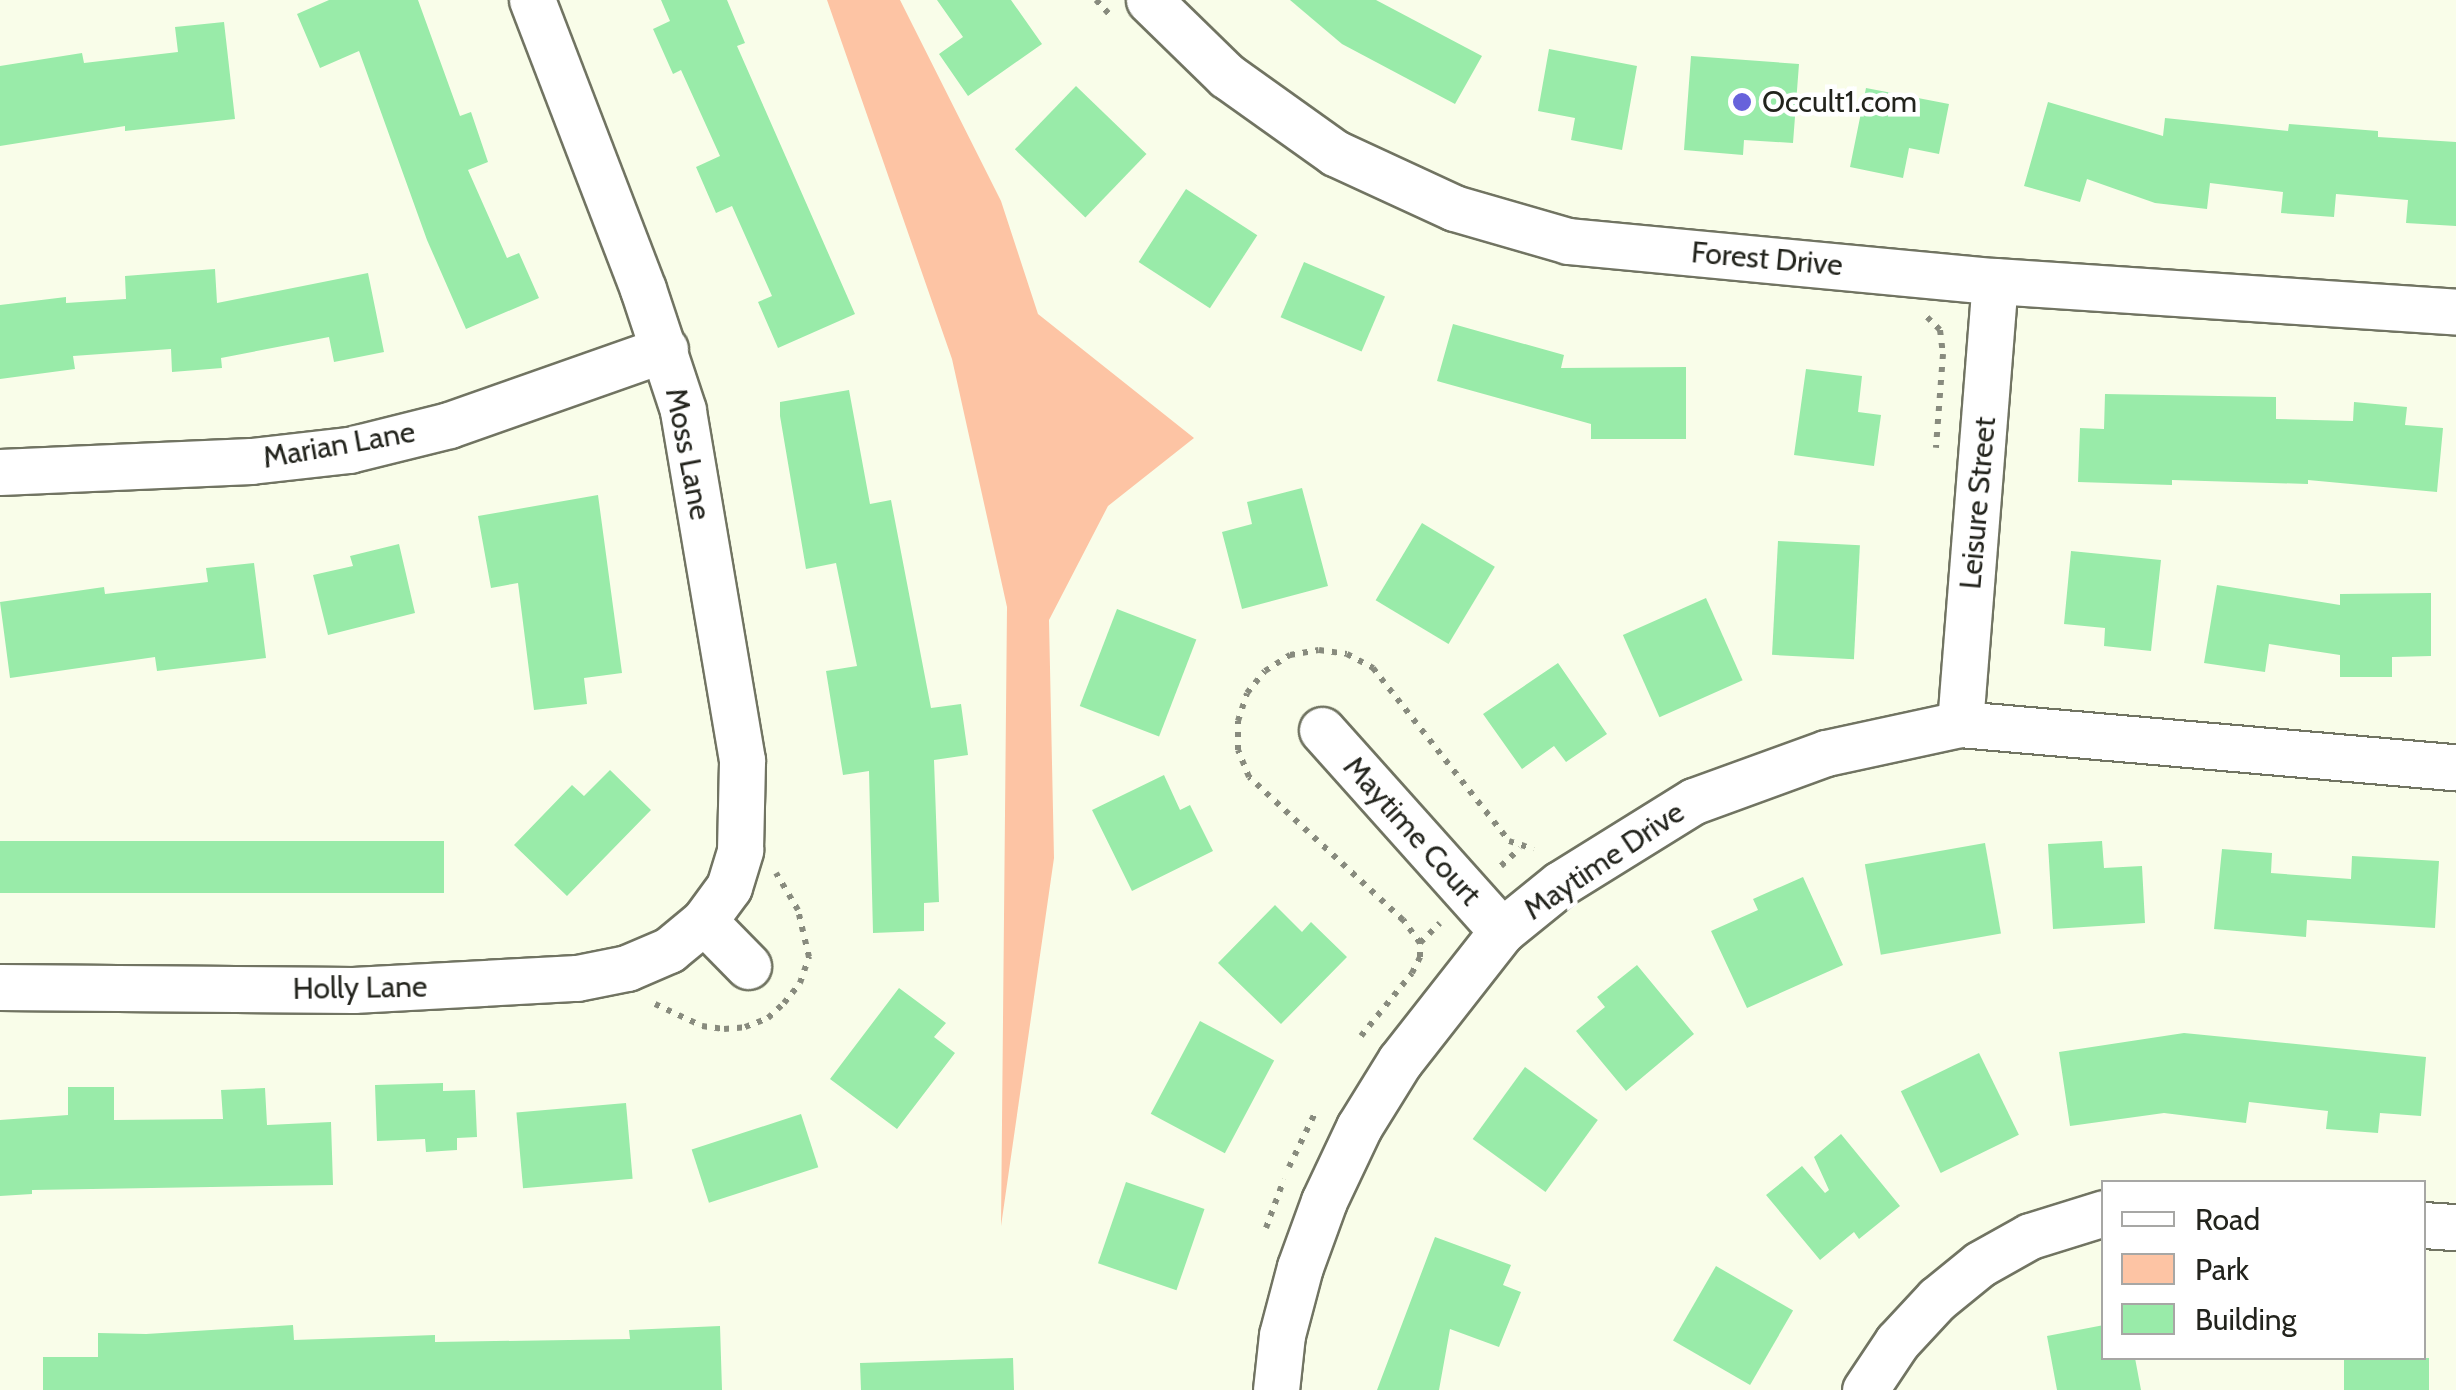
<!DOCTYPE html>
<style>
body{margin:0}
#map{position:relative;width:2456px;height:1390px;overflow:hidden;background:#f9fde9;font-family:Cabin,sans-serif}
div>[style]{position:absolute}
[style*='--x']{left:calc(var(--x)*1px);top:calc(var(--y)*1px);width:calc(var(--w)*1px);rotate:calc(var(--a)*1deg)}
.green>*{inset:0;background:#fdc4a4}
.building>*{inset:0;background:#99eba9;transform-origin:0 0}
.path>*{height:6px;margin-top:-3px;transform-origin:0;background:repeating-linear-gradient(90deg,#888b7e 0 5px,transparent 0 13px)}
.roads{filter:drop-shadow(2px 0 #717462) drop-shadow(-2px 0 #717462) drop-shadow(0 2px #717462) drop-shadow(0 -2px #717462)}
.street>*{height:45px;margin:-22.5px;padding:0 22.5px;transform-origin:22.5px;border-radius:22.5px;background:#fff}
.dots>*{width:28px;height:28px;translate:-50% -50%;box-sizing:border-box;border:5px solid #fff;border-radius:50%}
span{translate:-50% -50%;white-space:nowrap;text-align:center;line-height:1.15;-webkit-text-stroke:9px #fff;paint-order:stroke}
.poi-label{font-size:30px;color:#23241d}
.left{translate:0 -50%;text-align:left}
.street-label{font-size:30px;color:#23241d}
.legend{position:absolute;left:2101px;top:1180px;width:325px;height:180px;box-sizing:border-box;background:#fff;border:2px solid #a7a7a5;margin:0;padding:12px 18px;list-style:none;font-size:30px;color:#23241d}
.legend li{display:flex;align-items:center;gap:20px;height:50px}
.legend b{width:50px;border:2px solid #a7a7a5}
</style>
<div id="map">
<div class="green">
<div style="clip-path:polygon(827px 0,900px 0,1001px 201px,1038px 314px,1194px 438px,1108px 506px,1049px 620px,1054px 858px,1001px 1226px,1007px 607px,952px 359px)"></div>
</div>
<div class="building">
<div style="clip-path:polygon(329px 0,418px 0,460px 116px,471px 112px,488px 162px,468px 170px,507px 258px,519px 253px,539px 298px,466px 329px,427px 240px,359px 51px,320px 68px,297px 14px)"></div>
<div style="clip-path:polygon(661px 0,727px 0,745px 43px,737px 46px,855px 314px,778px 348px,758px 302px,772px 296px,732px 206px,716px 213px,696px 167px,720px 156px,681px 70px,673px 74px,653px 29px,670px 21px)"></div>
<div style="clip-path:polygon(937px 0,1011px 0,1042px 44px,968px 96px,939px 54px,963px 37px)"></div>
<div style="clip-path:polygon(1290px 0,1376px 0,1482px 56px,1455px 104px,1342px 44px)"></div>
<div style="clip-path:polygon(224px 22px,235px 119px,125px 131px,125px 126px,0 146px,0 66px,82px 53px,84px 63px,178px 52px,175px 27px)"></div>
<div style="clip-path:polygon(1549px 49px,1637px 66px,1622px 150px,1571px 140px,1575px 118px,1538px 111px)"></div>
<div style="clip-path:polygon(1691px 56px,1799px 64px,1793px 143px,1744px 140px,1743px 155px,1684px 150px)"></div>
<div style="left:1076px;top:86px;width:98px;height:88px;rotate:44deg"></div>
<div style="clip-path:polygon(1866px 88px,1949px 104px,1939px 154px,1909px 148px,1903px 178px,1850px 167px)"></div>
<div style="clip-path:polygon(2048px 102px,2163px 136px,2165px 118px,2288px 131px,2289px 124px,2378px 131px,2378px 137px,2456px 142px,2456px 226px,2406px 223px,2408px 200px,2336px 194px,2334px 217px,2281px 213px,2283px 192px,2210px 183px,2207px 209px,2155px 203px,2087px 179px,2080px 202px,2024px 186px)"></div>
<div style="left:1186px;top:189px;width:85px;height:87px;rotate:33deg"></div>
<div style="left:1304px;top:262px;width:88px;height:60px;rotate:23deg"></div>
<div style="clip-path:polygon(215px 269px,217px 303px,368px 273px,384px 352px,334px 362px,329px 337px,221px 358px,222px 368px,172px 372px,171px 349px,73px 356px,75px 369px,0 379px,0 305px,66px 297px,66px 303px,126px 299px,125px 276px)"></div>
<div style="clip-path:polygon(1453px 324px,1564px 355px,1561px 368px,1686px 367px,1686px 439px,1591px 439px,1591px 424px,1437px 381px)"></div>
<div style="clip-path:polygon(1806px 369px,1862px 376px,1858px 412px,1881px 415px,1874px 466px,1794px 455px)"></div>
<div style="clip-path:polygon(849px 390px,870px 504px,891px 500px,931px 708px,961px 704px,968px 755px,934px 760px,939px 902px,924px 903px,924px 931px,873px 933px,869px 771px,843px 775px,826px 671px,857px 666px,836px 563px,806px 569px,780px 416px,780px 402px)"></div>
<div style="clip-path:polygon(2105px 394px,2276px 397px,2276px 419px,2353px 421px,2354px 402px,2407px 407px,2405px 425px,2443px 428px,2437px 492px,2308px 480px,2308px 484px,2172px 480px,2172px 485px,2078px 482px,2080px 428px,2104px 429px)"></div>
<div style="clip-path:polygon(1302px 488px,1328px 586px,1242px 609px,1222px 532px,1252px 524px,1247px 502px)"></div>
<div style="clip-path:polygon(598px 495px,622px 673px,584px 678px,587px 704px,534px 710px,518px 583px,491px 588px,478px 516px)"></div>
<div style="left:1422px;top:523px;width:85px;height:90px;rotate:31deg"></div>
<div style="left:1778px;top:541px;width:82px;height:114px;rotate:3deg"></div>
<div style="clip-path:polygon(399px 544px,415px 613px,328px 635px,313px 575px,353px 566px,350px 556px)"></div>
<div style="clip-path:polygon(2071px 551px,2161px 560px,2151px 651px,2104px 646px,2105px 628px,2064px 624px)"></div>
<div style="clip-path:polygon(254px 563px,266px 658px,157px 671px,155px 657px,10px 678px,0 602px,104px 587px,105px 594px,208px 582px,206px 568px)"></div>
<div style="clip-path:polygon(2217px 585px,2340px 605px,2340px 594px,2431px 593px,2431px 656px,2392px 657px,2392px 677px,2340px 677px,2340px 655px,2269px 644px,2265px 672px,2204px 663px)"></div>
<div style="left:1706px;top:598px;width:90px;height:91px;rotate:66deg"></div>
<div style="left:1117px;top:609px;width:85px;height:104px;rotate:21deg"></div>
<div style="clip-path:polygon(1558px 663px,1607px 734px,1566px 762px,1554px 746px,1522px 769px,1483px 714px)"></div>
<div style="clip-path:polygon(610px 770px,651px 810px,567px 896px,514px 845px,572px 785px,584px 796px)"></div>
<div style="clip-path:polygon(1164px 775px,1180px 810px,1190px 805px,1213px 851px,1132px 891px,1092px 810px)"></div>
<div style="left:0;top:841px;width:444px;height:52px"></div>
<div style="clip-path:polygon(2102px 841px,2104px 868px,2142px 866px,2145px 923px,2053px 929px,2048px 844px)"></div>
<div style="left:1985px;top:843px;width:92px;height:122px;rotate:80deg"></div>
<div style="clip-path:polygon(2222px 849px,2272px 853px,2271px 873px,2351px 879px,2352px 856px,2439px 861px,2435px 928px,2307px 920px,2306px 937px,2214px 929px)"></div>
<div style="clip-path:polygon(1803px 877px,1843px 965px,1747px 1008px,1711px 931px,1758px 910px,1753px 899px)"></div>
<div style="clip-path:polygon(1275px 905px,1302px 932px,1311px 922px,1347px 957px,1281px 1024px,1218px 963px)"></div>
<div style="clip-path:polygon(1637px 965px,1694px 1034px,1626px 1091px,1576px 1031px,1605px 1007px,1597px 997px)"></div>
<div style="clip-path:polygon(899px 988px,946px 1023px,934px 1037px,955px 1053px,897px 1129px,830px 1079px)"></div>
<div style="left:1200px;top:1021px;width:84px;height:105px;rotate:28deg"></div>
<div style="clip-path:polygon(2184px 1033px,2426px 1057px,2421px 1116px,2380px 1113px,2378px 1133px,2326px 1129px,2328px 1111px,2249px 1102px,2246px 1123px,2164px 1113px,2070px 1126px,2059px 1052px)"></div>
<div style="left:1979px;top:1053px;width:91px;height:87px;rotate:64deg"></div>
<div style="left:1525px;top:1067px;width:90px;height:89px;rotate:36deg"></div>
<div style="clip-path:polygon(443px 1083px,443px 1091px,475px 1090px,477px 1137px,457px 1138px,457px 1150px,426px 1152px,425px 1139px,377px 1141px,375px 1085px)"></div>
<div style="clip-path:polygon(68px 1087px,114px 1087px,114px 1120px,223px 1119px,221px 1090px,265px 1088px,267px 1125px,331px 1122px,333px 1185px,32px 1190px,32px 1194px,0 1196px,0 1120px,68px 1115px)"></div>
<div style="left:626px;top:1103px;width:76px;height:110px;rotate:85deg"></div>
<div style="left:801px;top:1114px;width:56px;height:115px;rotate:72deg"></div>
<div style="clip-path:polygon(1841px 1134px,1900px 1206px,1859px 1239px,1854px 1232px,1820px 1260px,1766px 1195px,1802px 1166px,1825px 1193px,1829px 1190px,1814px 1157px)"></div>
<div style="left:1126px;top:1182px;width:83px;height:86px;rotate:19deg"></div>
<div style="clip-path:polygon(1435px 1237px,1511px 1265px,1503px 1285px,1521px 1292px,1499px 1347px,1450px 1329px,1439px 1390px,1377px 1390px)"></div>
<div style="left:1716px;top:1266px;width:89px;height:86px;rotate:30deg"></div>
<div style="clip-path:polygon(293px 1325px,294px 1340px,435px 1335px,435px 1342px,630px 1339px,629px 1330px,720px 1326px,722px 1390px,43px 1390px,43px 1357px,98px 1357px,98px 1333px,146px 1334px)"></div>
<div style="clip-path:polygon(2104px 1325px,2104px 1358px,2135px 1358px,2141px 1390px,2057px 1390px,2047px 1336px)"></div>
<div style="clip-path:polygon(1013px 1358px,1014px 1390px,861px 1390px,860px 1363px)"></div>
<div style="left:2344px;top:1358px;width:85px;height:32px"></div>
</div>
<div class="path">
<div style="--x:1096;--y:0;--w:19;--a:47"></div>
<div style="--x:1927;--y:317;--w:18;--a:45"></div>
<div style="--x:1940;--y:330;--w:24;--a:83"></div>
<div style="--x:1943;--y:354;--w:94;--a:94.3"></div>
<div style="--x:1501;--y:866;--w:26;--a:-43"></div>
<div style="--x:1420;--y:943;--w:28;--a:-45"></div>
<div style="--x:655;--y:1004;--w:52;--a:25.1"></div>
<div style="--x:702;--y:1026;--w:22;--a:8"></div>
<div style="--x:724;--y:1029;--w:21;--a:-5"></div>
<div style="--x:745;--y:1027;--w:25;--a:-21"></div>
<div style="--x:768;--y:1018;--w:22;--a:-43"></div>
<div style="--x:784;--y:1003;--w:26;--a:-51"></div>
<div style="--x:800;--y:983;--w:28;--a:-71"></div>
<div style="--x:809;--y:957;--w:48;--a:-103.2"></div>
<div style="--x:798;--y:910;--w:43;--a:-120.7"></div>
<div style="--x:1361;--y:1036;--w:81;--a:-51"></div>
<div style="--x:1412;--y:973;--w:18;--a:-63"></div>
<div style="--x:1420;--y:957;--w:14;--a:-90"></div>
<div style="--x:1420;--y:943;--w:29;--a:-126"></div>
<div style="--x:1403;--y:920;--w:210;--a:-137.1"></div>
<div style="--x:1249;--y:777;--w:29;--a:-112"></div>
<div style="--x:1238;--y:750;--w:29;--a:-90"></div>
<div style="--x:1238;--y:721;--w:29;--a:-72"></div>
<div style="--x:1247;--y:693;--w:28;--a:-51"></div>
<div style="--x:1265;--y:671;--w:30;--a:-33"></div>
<div style="--x:1290;--y:655;--w:29;--a:-10"></div>
<div style="--x:1319;--y:650;--w:28;--a:8"></div>
<div style="--x:1347;--y:654;--w:30;--a:28"></div>
<div style="--x:1373;--y:668;--w:220;--a:51.8"></div>
<div style="--x:1509;--y:841;--w:26;--a:18"></div>
<div style="--x:1289;--y:1167;--w:62;--a:-64.3"></div>
<div style="--x:1266;--y:1228;--w:52;--a:-69.8"></div>
</div>
<div class="roads">
<div class="street">
<div style="--x:1149;--y:0;--w:109;--a:44.3"></div>
<div style="--x:1227;--y:76;--w:133;--a:35.5"></div>
<div style="--x:1335;--y:153;--w:131;--a:24.8"></div>
<div style="--x:1454;--y:208;--w:119;--a:16.1"></div>
<div style="--x:1568;--y:241;--w:429;--a:5.4"></div>
<div style="--x:1995;--y:281;--w:462;--a:3.8"></div>
<div style="--x:0;--y:472;--w:251;--a:-2.5"></div>
<div style="--x:251;--y:461;--w:99;--a:-6.4"></div>
<div style="--x:349;--y:450;--w:103;--a:-14"></div>
<div style="--x:449;--y:425;--w:229;--a:-19.4"></div>
<div style="--x:1960;--y:724;--w:444;--a:-85.5"></div>
<div style="--x:1322;--y:730;--w:270;--a:48.2"></div>
<div style="--x:704;--y:921;--w:63;--a:45.6"></div>
<div style="--x:0;--y:987;--w:353;--a:0.5"></div>
<div style="--x:353;--y:990;--w:224;--a:-3.1"></div>
<div style="--x:577;--y:978;--w:51;--a:-11.3"></div>
<div style="--x:627;--y:968;--w:46;--a:-23.2"></div>
<div style="--x:669;--y:950;--w:45;--a:-39.6"></div>
<div style="--x:704;--y:921;--w:42;--a:-53.7"></div>
<div style="--x:729;--y:887;--w:39;--a:-73"></div>
<div style="--x:740;--y:850;--w:90;--a:-88.7"></div>
<div style="--x:742;--y:760;--w:355;--a:-99.6"></div>
<div style="--x:683;--y:410;--w:127;--a:-108.3"></div>
<div style="--x:643;--y:289;--w:310;--a:-111"></div>
<div style="--x:2424;--y:1225;--w:32;--a:4"></div>
<div style="--x:1276;--y:1390;--w:55;--a:-83.8"></div>
<div style="--x:1282;--y:1335;--w:70;--a:-75.2"></div>
<div style="--x:1300;--y:1267;--w:70;--a:-70"></div>
<div style="--x:1324;--y:1201;--w:82;--a:-64.7"></div>
<div style="--x:1359;--y:1127;--w:78;--a:-58.2"></div>
<div style="--x:1400;--y:1061;--w:165;--a:-51.9"></div>
<div style="--x:1502;--y:931;--w:75;--a:-39"></div>
<div style="--x:1560;--y:884;--w:158;--a:-31.8"></div>
<div style="--x:1694;--y:801;--w:140;--a:-20"></div>
<div style="--x:1826;--y:753;--w:137;--a:-12.2"></div>
<div style="--x:1960;--y:724;--w:498;--a:5"></div>
<div style="--x:1865;--y:1390;--w:58;--a:-56.3"></div>
<div style="--x:1897;--y:1342;--w:59;--a:-47.1"></div>
<div style="--x:1937;--y:1299;--w:55;--a:-39.1"></div>
<div style="--x:1980;--y:1264;--w:57;--a:-29.2"></div>
<div style="--x:2030;--y:1236;--w:77;--a:-17.3"></div>
</div>
</div>
<div class="dots">
<div style="left:1742px;top:102px;background:#6762db"></div>
</div>
<div class="poi-label">
<span class="left" style="left:1762px;top:102px">Occult1.com</span>
</div>
<div class="street-label">
<span style="left:1767px;top:259px;rotate:5deg">Forest Drive</span>
<span style="left:339px;top:445px;rotate:-10deg">Marian Lane</span>
<span style="left:688px;top:454px;rotate:79deg">Moss Lane</span>
<span style="left:1978px;top:503px;rotate:-85deg">Leisure Street</span>
<span style="left:1412px;top:831px;rotate:48deg">Maytime Court</span>
<span style="left:1604px;top:861px;rotate:-34deg">Maytime Drive</span>
<span style="left:360px;top:988px;rotate:-1deg">Holly Lane</span>
</div>
<ul class="legend">
<li><b style="height:12px;background:#fff"></b>Road</li>
<li><b style="height:28px;background:#fdc4a4"></b>Park</li>
<li><b style="height:28px;background:#99eba9"></b>Building</li>
</ul>
</div>
